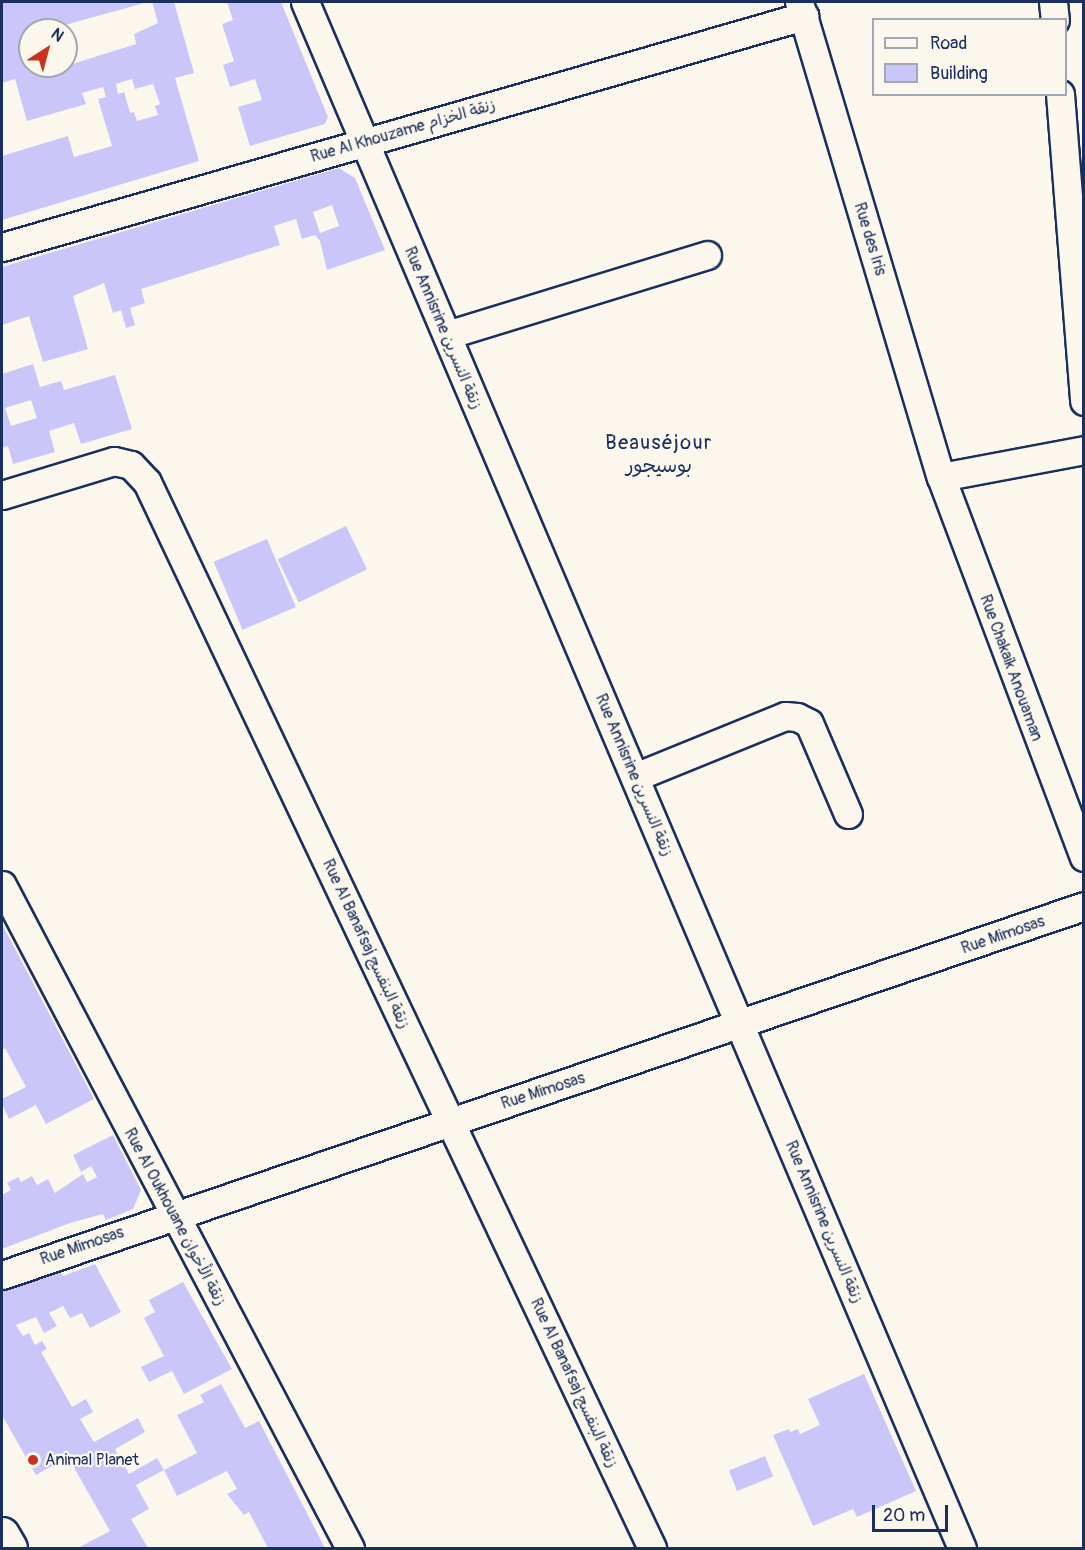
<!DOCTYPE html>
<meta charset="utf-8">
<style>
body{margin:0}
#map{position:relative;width:1085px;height:1550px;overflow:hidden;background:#fbf7ec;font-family:Pangolin,"Playpen Sans Arabic",sans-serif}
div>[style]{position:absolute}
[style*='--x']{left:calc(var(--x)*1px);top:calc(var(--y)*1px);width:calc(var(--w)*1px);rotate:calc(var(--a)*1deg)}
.building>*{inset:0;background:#cbc6f9;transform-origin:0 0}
.roads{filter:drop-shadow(2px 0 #1b2f5e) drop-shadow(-2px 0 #1b2f5e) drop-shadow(0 2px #1b2f5e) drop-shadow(0 -2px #1b2f5e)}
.minor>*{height:27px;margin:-13.5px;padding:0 13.5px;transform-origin:13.5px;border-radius:13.5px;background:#fbf7ec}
.secondary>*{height:33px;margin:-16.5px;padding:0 16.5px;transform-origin:16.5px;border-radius:16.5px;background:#fbf7ec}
.dots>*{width:16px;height:16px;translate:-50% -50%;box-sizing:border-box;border:3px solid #fbf7ec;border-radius:50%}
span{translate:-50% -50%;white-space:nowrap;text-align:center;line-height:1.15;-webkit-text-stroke:4.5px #fbf7ec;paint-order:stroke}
.street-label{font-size:16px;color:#1b2f5e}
.poi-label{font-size:16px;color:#1b2f5e}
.left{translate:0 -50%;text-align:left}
.quarter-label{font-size:20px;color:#1b2f5e;letter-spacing:1.5px}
.frame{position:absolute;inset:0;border:3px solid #1b2f5e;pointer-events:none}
.legend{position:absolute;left:872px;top:18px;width:195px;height:78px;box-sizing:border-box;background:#fbf7ec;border:2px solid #a1a7b3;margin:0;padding:8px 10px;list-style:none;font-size:18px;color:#1b2f5e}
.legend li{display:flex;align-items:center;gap:12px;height:30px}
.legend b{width:30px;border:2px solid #a1a7b3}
.north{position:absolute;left:18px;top:18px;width:60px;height:60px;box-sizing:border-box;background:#fbf7ec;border:2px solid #a1a7b3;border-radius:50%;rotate:36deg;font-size:16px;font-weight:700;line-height:24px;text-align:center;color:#1b2f5e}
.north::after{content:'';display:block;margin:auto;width:21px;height:27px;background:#c8321e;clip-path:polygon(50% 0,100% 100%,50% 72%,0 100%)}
.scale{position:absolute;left:872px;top:1505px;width:76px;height:27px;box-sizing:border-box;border:3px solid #1b2f5e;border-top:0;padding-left:8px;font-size:18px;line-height:21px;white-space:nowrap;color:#1b2f5e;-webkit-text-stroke:4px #fbf7ec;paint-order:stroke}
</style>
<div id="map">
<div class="building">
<div style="clip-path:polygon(evenodd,2px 2px,148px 2px,47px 30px,30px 30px,30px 66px,66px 66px,136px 44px,134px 34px,158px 23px,152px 2px,174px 2px,194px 73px,175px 78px,199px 161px,2px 220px,2px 156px,68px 136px,74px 157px,112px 146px,98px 99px,106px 97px,103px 87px,82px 93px,86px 104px,27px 121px,15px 79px,2px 83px,2px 2px,132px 79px,135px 89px,153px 84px,160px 104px,155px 106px,158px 115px,137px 121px,134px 112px,130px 113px,124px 92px,118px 94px,116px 84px,132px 79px)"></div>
<div style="clip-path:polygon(227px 2px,281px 2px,328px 117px,325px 124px,250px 146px,238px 107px,262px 100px,255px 79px,230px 87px,223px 65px,234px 61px,222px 24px,233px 20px)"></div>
<div style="clip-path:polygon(evenodd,339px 168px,355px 178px,385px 250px,327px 270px,320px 241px,315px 235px,302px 239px,296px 219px,274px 226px,280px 245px,141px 289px,145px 303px,130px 308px,135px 325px,126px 328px,121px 310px,113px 313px,104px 283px,73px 296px,88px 349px,43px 362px,29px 316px,2px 325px,2px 267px,339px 168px,332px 205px,339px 226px,320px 233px,313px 212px,332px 205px)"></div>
<div style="clip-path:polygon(evenodd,33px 364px,40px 387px,61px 381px,64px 390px,115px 375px,132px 429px,81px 444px,74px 423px,49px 431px,55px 452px,13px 464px,8px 446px,2px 448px,2px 374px,33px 364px,31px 400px,37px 418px,11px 426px,5px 408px,31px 400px)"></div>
<div style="left:346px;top:526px;width:48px;height:76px;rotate:64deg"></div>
<div style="left:267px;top:539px;width:74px;height:58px;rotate:67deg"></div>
<div style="clip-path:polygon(2px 924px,94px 1099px,46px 1124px,36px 1105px,9px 1119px,2px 1104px,2px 1099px,26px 1087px,5px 1048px,2px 1050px)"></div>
<div style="clip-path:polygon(113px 1135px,141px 1190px,133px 1209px,106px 1220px,103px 1214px,70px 1223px,2px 1249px,2px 1195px,11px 1190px,7px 1183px,18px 1177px,21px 1182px,32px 1176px,37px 1185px,48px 1179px,55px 1193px,83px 1174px,87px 1182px,97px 1177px,91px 1166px,81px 1172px,73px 1155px)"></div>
<div style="clip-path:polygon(95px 1264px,121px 1312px,90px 1328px,82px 1313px,70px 1318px,63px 1306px,49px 1313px,57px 1326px,44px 1333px,36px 1317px,16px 1325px,23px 1336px,29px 1333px,35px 1345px,42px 1341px,47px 1349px,41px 1352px,72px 1407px,86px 1399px,93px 1412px,80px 1419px,94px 1442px,138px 1418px,145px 1432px,115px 1449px,129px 1474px,157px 1458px,164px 1470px,136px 1485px,149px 1509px,131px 1519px,148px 1548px,78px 1548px,110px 1531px,68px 1457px,36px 1475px,2px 1415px,2px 1288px,59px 1270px,63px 1276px)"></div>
<div style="clip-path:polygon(183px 1282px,232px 1369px,184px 1394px,172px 1371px,149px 1382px,141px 1367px,164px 1356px,144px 1318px,155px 1312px,149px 1300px)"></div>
<div style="clip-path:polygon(864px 1374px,916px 1491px,857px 1517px,853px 1509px,813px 1526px,773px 1435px,789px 1429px,790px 1432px,798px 1429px,800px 1434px,820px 1425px,808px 1399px)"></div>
<div style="clip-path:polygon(221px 1384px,245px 1428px,259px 1421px,325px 1548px,268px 1548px,249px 1512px,244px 1515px,227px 1494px,237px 1489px,227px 1471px,177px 1496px,164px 1470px,197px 1453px,177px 1415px,204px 1402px,200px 1395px)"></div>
<div style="left:765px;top:1456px;width:22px;height:39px;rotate:68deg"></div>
</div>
<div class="roads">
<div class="minor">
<div style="--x:305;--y:2;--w:1680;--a:66.98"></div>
<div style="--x:799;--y:2;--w:496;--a:73.4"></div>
<div style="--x:941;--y:477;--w:406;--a:69.4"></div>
<div style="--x:1053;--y:2;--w:18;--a:84"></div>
<div style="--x:1060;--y:94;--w:308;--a:85.5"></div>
<div style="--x:2;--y:247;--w:835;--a:-16.07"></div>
<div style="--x:447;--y:335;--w:272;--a:-17.1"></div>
<div style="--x:941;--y:477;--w:146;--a:-10.7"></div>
<div style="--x:2;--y:495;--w:117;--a:-16.9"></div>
<div style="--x:114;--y:461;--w:17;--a:13"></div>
<div style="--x:131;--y:465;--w:23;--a:47"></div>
<div style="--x:147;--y:482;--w:1180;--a:64.65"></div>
<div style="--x:635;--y:777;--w:162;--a:-22.1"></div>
<div style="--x:785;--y:716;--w:12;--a:5"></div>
<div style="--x:797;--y:717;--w:13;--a:27"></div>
<div style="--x:809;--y:723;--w:99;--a:66.8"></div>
<div style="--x:2;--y:885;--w:749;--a:62.31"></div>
<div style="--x:2;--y:1275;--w:1143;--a:-18.83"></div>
</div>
<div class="secondary">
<div style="--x:2;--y:1534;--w:16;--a:60"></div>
</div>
</div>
<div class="dots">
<div style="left:33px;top:1460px;background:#c8321e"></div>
</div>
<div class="street-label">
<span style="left:403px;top:131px;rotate:-16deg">Rue Al Khouzame زنقة الخزام</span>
<span style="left:870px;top:239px;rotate:73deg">Rue des Iris</span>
<span style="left:443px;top:328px;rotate:67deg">Rue Annisrine زنقة النسرين</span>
<span style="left:1011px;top:668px;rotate:70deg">Rue Chakaik Anouaman</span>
<span style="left:634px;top:775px;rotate:67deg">Rue Annisrine زنقة النسرين</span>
<span style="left:1003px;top:935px;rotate:-19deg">Rue Mimosas</span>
<span style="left:366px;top:944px;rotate:65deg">Rue Al Banafsaj زنقة البنفسج</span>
<span style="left:543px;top:1091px;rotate:-18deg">Rue Mimosas</span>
<span style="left:175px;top:1217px;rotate:62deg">Rue Al Oukhouane زنقة الأخوان</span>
<span style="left:824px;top:1222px;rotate:67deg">Rue Annisrine زنقة النسرين</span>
<span style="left:82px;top:1246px;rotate:-19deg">Rue Mimosas</span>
<span style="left:574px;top:1383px;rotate:65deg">Rue Al Banafsaj زنقة البنفسج</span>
</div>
<div class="poi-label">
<span class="left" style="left:45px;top:1460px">Animal Planet</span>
</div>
<div class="quarter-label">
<span style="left:659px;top:454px">Beauséjour<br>بوسيجور</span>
</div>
<div class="frame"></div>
<ul class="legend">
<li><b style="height:8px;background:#fbf7ec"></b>Road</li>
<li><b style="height:16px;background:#cbc6f9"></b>Building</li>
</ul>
<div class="north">N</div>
<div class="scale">20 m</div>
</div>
